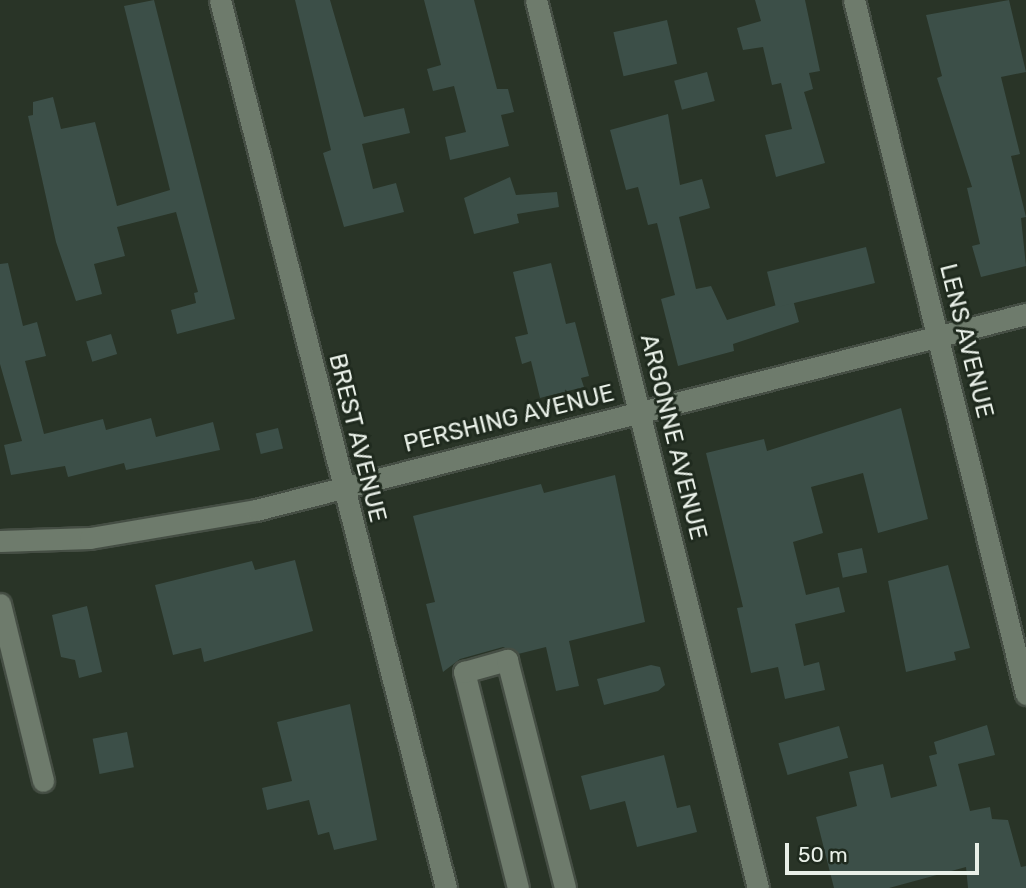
<!DOCTYPE html>
<style>
body{margin:0}
#map{position:relative;width:1026px;height:888px;overflow:hidden;background:#293427;font-family:Rubik,sans-serif}
div>[style]{position:absolute}
[style*='--x']{left:calc(var(--x)*1px);top:calc(var(--y)*1px);width:calc(var(--w)*1px);rotate:calc(var(--a)*1deg)}
.building>*{inset:0;background:#3c4f48;transform-origin:0 0}
.roads{filter:drop-shadow(2px 0 #454e44) drop-shadow(-2px 0 #454e44) drop-shadow(0 2px #454e44) drop-shadow(0 -2px #454e44)}
.minor>*{height:21px;margin:-10.5px;padding:0 10.5px;transform-origin:10.5px;border-radius:10.5px;background:#6e7b6c}
span{translate:-50% -50%;white-space:nowrap;text-align:center;line-height:1.15;-webkit-text-stroke:6px #1f2a1e;paint-order:stroke}
.street-label{font-size:24px;color:#e9f0e8}
.scale{position:absolute;left:785px;top:843px;width:194px;height:32px;box-sizing:border-box;border:4px solid #e9f0e8;border-top:0;padding-left:9px;font-size:21px;line-height:24px;white-space:nowrap;color:#e9f0e8;-webkit-text-stroke:5px #1f2a1e;paint-order:stroke}
</style>
<div id="map">
<div class="building">
<div style="clip-path:polygon(154px 0,235px 319px,177px 334px,171px 310px,196px 303px,194px 293px,198px 292px,176px 212px,117px 227px,125px 256px,94px 264px,102px 294px,76px 301px,56px 242px,28px 116px,33px 115px,33px 102px,53px 97px,61px 129px,95px 122px,117px 206px,170px 190px,124px 6px)"></div>
<div style="clip-path:polygon(295px 0,330px 0,364px 117px,404px 108px,410px 133px,362px 144px,373px 189px,396px 183px,404px 212px,344px 227px,323px 153px,331px 150px)"></div>
<div style="clip-path:polygon(424px 0,474px 0,497px 89px,508px 89px,514px 112px,501px 115px,509px 146px,450px 160px,445px 137px,466px 132px,454px 86px,433px 91px,427px 69px,441px 65px)"></div>
<div style="clip-path:polygon(755px 0,805px 0,820px 71px,809px 73px,813px 89px,804px 92px,825px 163px,776px 177px,765px 135px,792px 129px,781px 83px,772px 85px,763px 47px,743px 50px,737px 28px,761px 21px)"></div>
<div style="clip-path:polygon(1009px 0,1026px 72px,1001px 77px,1020px 154px,1011px 156px,1026px 217px,1021px 218px,1026px 266px,981px 277px,972px 246px,980px 244px,967px 188px,972px 187px,937px 78px,942px 76px,926px 15px)"></div>
<div style="left:667px;top:20px;width:45px;height:55px;rotate:77deg"></div>
<div style="left:707px;top:72px;width:30px;height:34px;rotate:75deg"></div>
<div style="clip-path:polygon(668px 114px,680px 185px,702px 179px,710px 208px,679px 217px,696px 289px,711px 286px,727px 320px,793px 300px,799px 322px,733px 344px,734px 351px,678px 366px,661px 299px,675px 295px,657px 223px,648px 225px,638px 187px,626px 190px,610px 130px)"></div>
<div style="clip-path:polygon(510px 177px,516px 195px,557px 192px,559px 207px,517px 214px,519px 223px,474px 234px,464px 198px)"></div>
<div style="left:866px;top:247px;width:37px;height:102px;rotate:76deg"></div>
<div style="clip-path:polygon(8px 263px,23px 326px,37px 322px,46px 356px,25px 361px,44px 434px,103px 419px,106px 430px,151px 418px,156px 437px,213px 422px,220px 450px,126px 470px,124px 463px,68px 477px,65px 466px,11px 475px,4px 445px,22px 441px,0 364px,0 264px)"></div>
<div style="clip-path:polygon(551px 263px,566px 324px,575px 322px,589px 376px,581px 378px,584px 387px,540px 398px,531px 361px,522px 364px,515px 337px,528px 334px,513px 272px)"></div>
<div style="left:111px;top:334px;width:21px;height:26px;rotate:73deg"></div>
<div style="clip-path:polygon(901px 408px,928px 519px,878px 533px,863px 473px,811px 487px,823px 533px,793px 542px,806px 595px,839px 587px,845px 612px,795px 624px,804px 666px,819px 662px,825px 690px,785px 699px,778px 667px,751px 673px,737px 608px,743px 607px,706px 453px,764px 439px,767px 451px)"></div>
<div style="left:278px;top:428px;width:21px;height:23px;rotate:76deg"></div>
<div style="clip-path:polygon(615px 475px,645px 622px,569px 641px,579px 686px,556px 691px,546px 647px,518px 654px,503px 647px,460px 659px,443px 672px,426px 604px,435px 602px,413px 516px,541px 484px,544px 493px)"></div>
<div style="left:862px;top:548px;width:25px;height:25px;rotate:78deg"></div>
<div style="clip-path:polygon(295px 560px,313px 631px,204px 662px,201px 648px,173px 655px,155px 585px,252px 561px,255px 570px)"></div>
<div style="clip-path:polygon(948px 565px,970px 648px,954px 652px,956px 660px,906px 672px,888px 581px)"></div>
<div style="clip-path:polygon(87px 606px,102px 672px,79px 678px,75px 660px,61px 657px,52px 615px)"></div>
<div style="clip-path:polygon(651px 665px,660px 667px,665px 685px,658px 691px,604px 705px,597px 679px)"></div>
<div style="clip-path:polygon(350px 704px,377px 840px,334px 850px,329px 832px,318px 835px,309px 800px,267px 810px,262px 788px,292px 781px,277px 722px)"></div>
<div style="clip-path:polygon(987px 725px,995px 755px,958px 764px,970px 811px,990px 807px,992px 819px,1008px 820px,1021px 867px,1026px 866px,1026px 888px,968px 888px,966px 867px,889px 888px,834px 888px,816px 817px,857px 806px,849px 772px,883px 764px,891px 798px,937px 786px,929px 756px,937px 754px,934px 742px)"></div>
<div style="left:839px;top:726px;width:33px;height:63px;rotate:74deg"></div>
<div style="left:127px;top:732px;width:36px;height:35px;rotate:79deg"></div>
<div style="clip-path:polygon(664px 755px,677px 808px,690px 805px,697px 832px,637px 847px,625px 801px,590px 810px,581px 776px)"></div>
</div>
<div class="roads">
<div class="minor">
<div style="--x:220;--y:0;--w:916;--a:75.72"></div>
<div style="--x:536;--y:0;--w:915;--a:75.96"></div>
<div style="--x:854;--y:0;--w:715;--a:76.08"></div>
<div style="--x:0;--y:541;--w:90;--a:-1.9"></div>
<div style="--x:90;--y:538;--w:168;--a:-9.6"></div>
<div style="--x:256;--y:510;--w:795;--a:-14.28"></div>
<div style="--x:0;--y:604;--w:182;--a:76.3"></div>
<div style="--x:518;--y:888;--w:223;--a:-104"></div>
<div style="--x:464;--y:672;--w:45;--a:-15.6"></div>
<div style="--x:507;--y:660;--w:235;--a:75.7"></div>
</div>
</div>
<div class="street-label">
<span style="left:966px;top:341px;rotate:76deg">LENS AVENUE</span>
<span style="left:509px;top:419px;rotate:-14deg">PERSHING AVENUE</span>
<span style="left:673px;top:437px;rotate:76deg">ARGONNE AVENUE</span>
<span style="left:357px;top:438px;rotate:76deg">BREST AVENUE</span>
</div>
<div class="scale">50 m</div>
</div>
